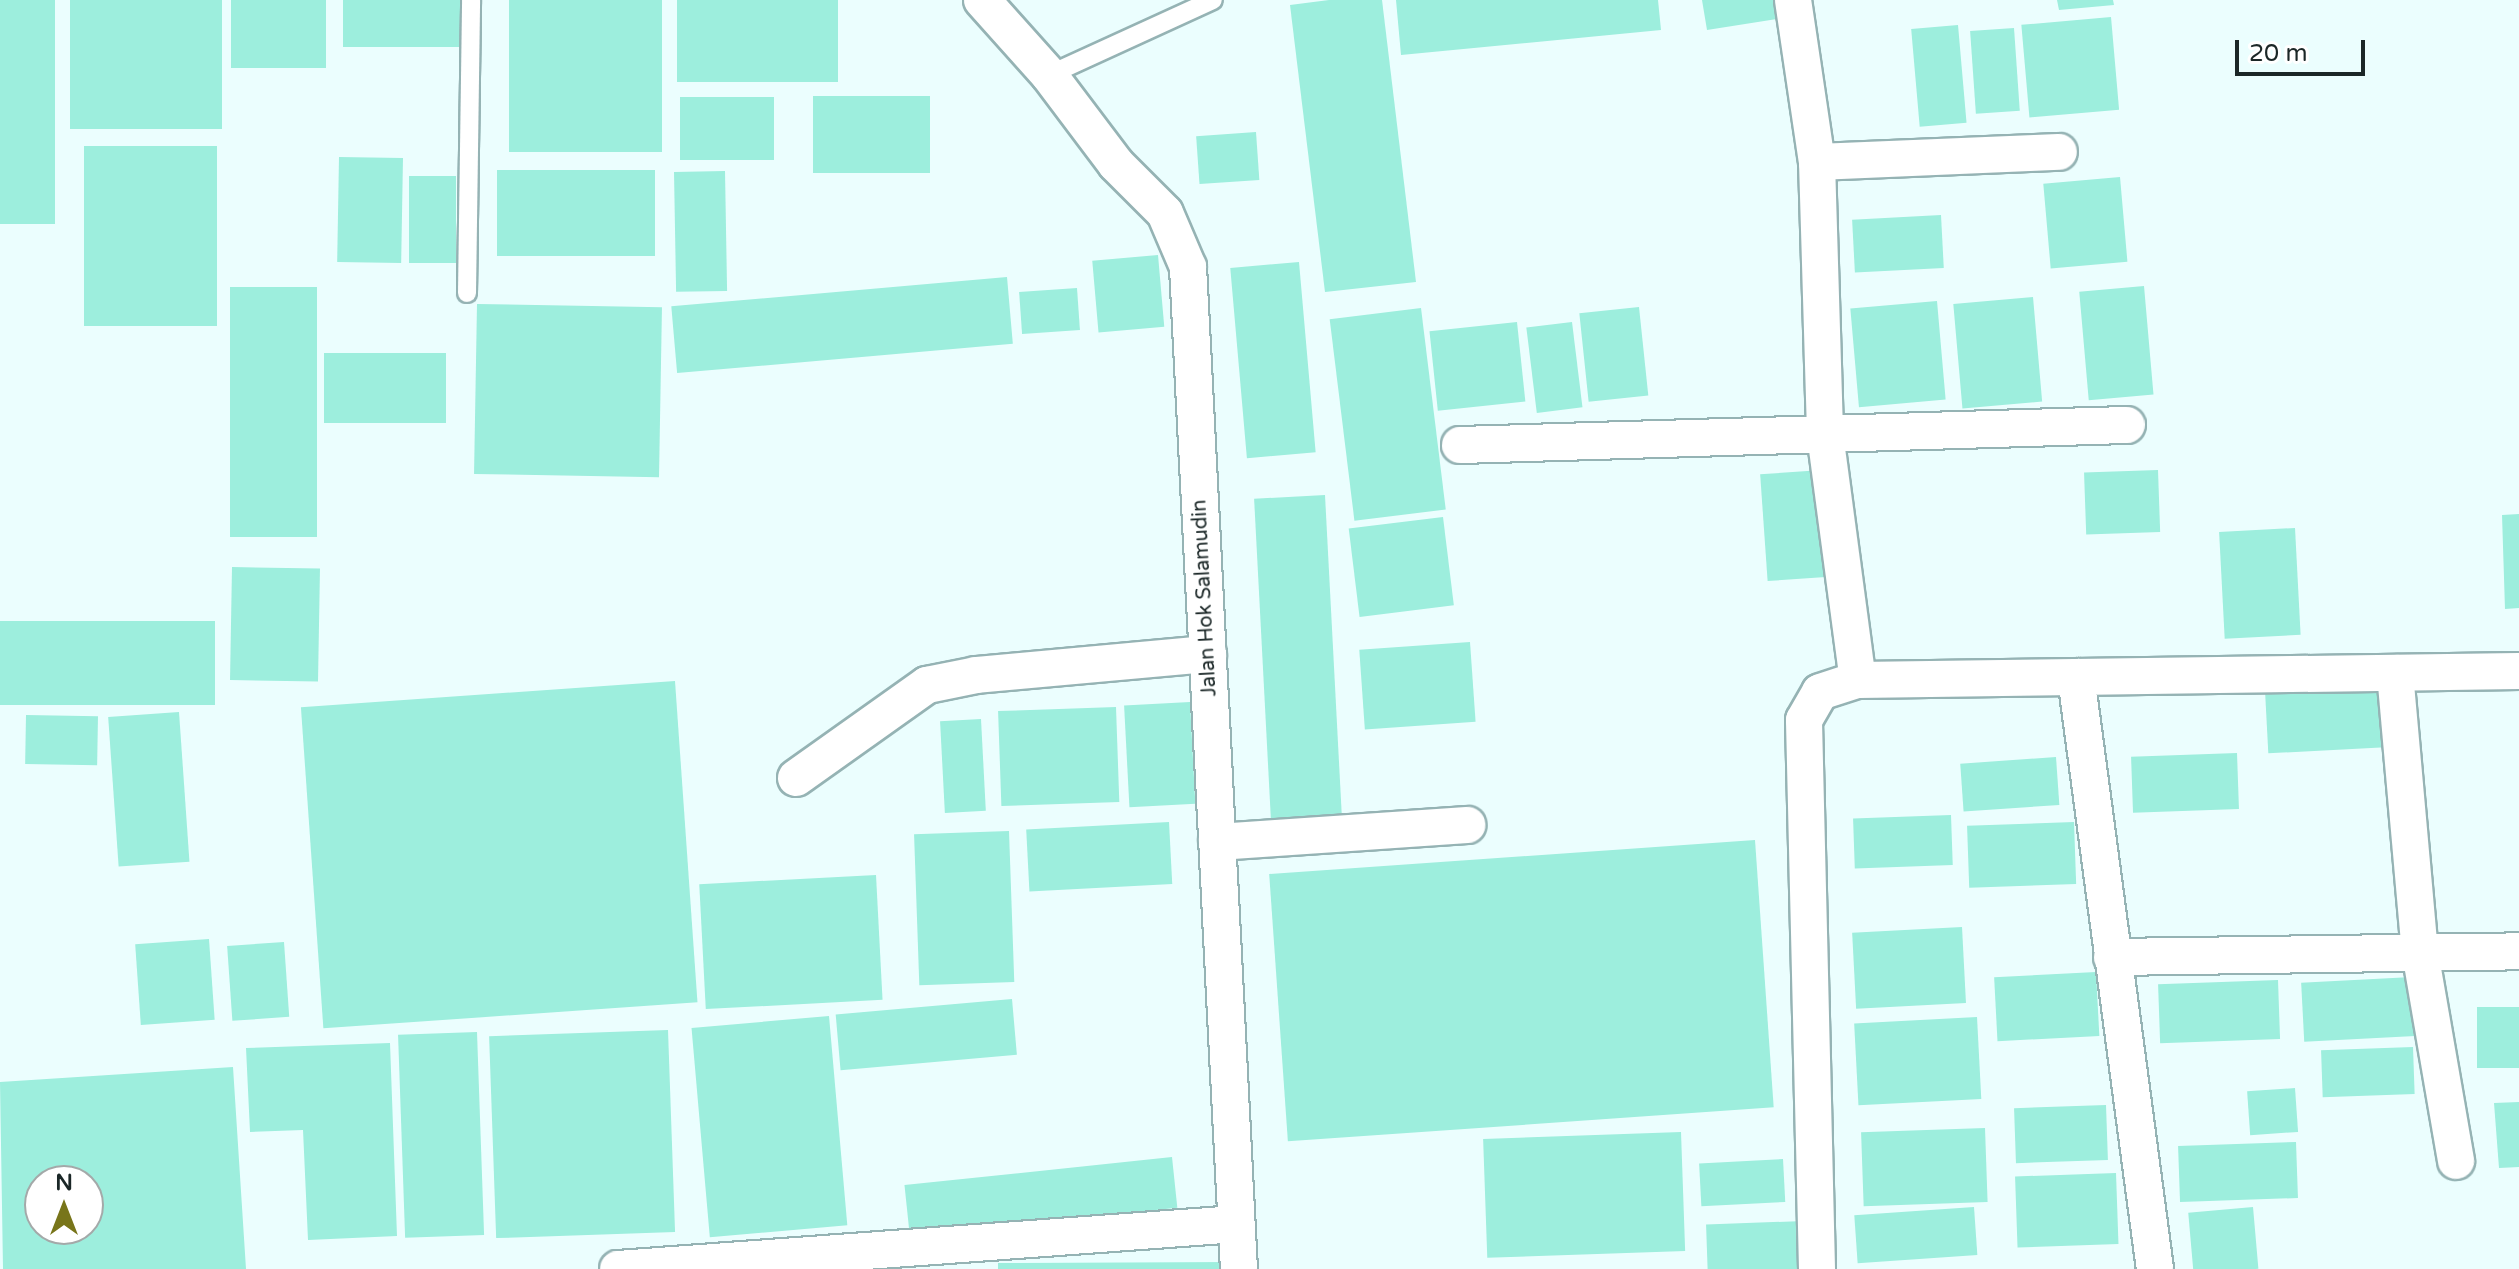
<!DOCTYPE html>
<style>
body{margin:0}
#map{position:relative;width:2519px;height:1269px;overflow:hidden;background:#ebfefe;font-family:"Varela Round",sans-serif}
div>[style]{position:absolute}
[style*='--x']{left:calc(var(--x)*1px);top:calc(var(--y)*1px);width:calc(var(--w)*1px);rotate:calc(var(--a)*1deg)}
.building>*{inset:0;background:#9deedd;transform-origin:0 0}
.roads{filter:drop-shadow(2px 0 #95b3b4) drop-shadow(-2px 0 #95b3b4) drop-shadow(0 2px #95b3b4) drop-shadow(0 -2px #95b3b4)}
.service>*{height:18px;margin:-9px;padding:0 9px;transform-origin:9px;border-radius:9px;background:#fff}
.minor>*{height:36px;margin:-18px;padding:0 18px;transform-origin:18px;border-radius:18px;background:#fff}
span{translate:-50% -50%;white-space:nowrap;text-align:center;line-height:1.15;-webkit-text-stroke:8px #fff;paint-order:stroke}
.street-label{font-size:20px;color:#1b2727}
.north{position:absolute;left:24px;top:1165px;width:80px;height:80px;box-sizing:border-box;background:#fff;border:2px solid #a4a9a9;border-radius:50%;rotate:0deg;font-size:22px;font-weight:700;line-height:32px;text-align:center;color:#1b2727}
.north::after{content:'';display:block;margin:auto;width:28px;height:36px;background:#78751a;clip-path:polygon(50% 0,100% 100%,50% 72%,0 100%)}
.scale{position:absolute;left:2235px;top:40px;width:130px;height:36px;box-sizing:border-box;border:4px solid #1b2727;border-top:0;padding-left:10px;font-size:24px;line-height:28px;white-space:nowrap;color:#1b2727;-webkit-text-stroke:6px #fff;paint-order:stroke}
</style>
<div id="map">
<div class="building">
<div style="left:0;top:0;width:55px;height:224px"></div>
<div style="left:70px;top:0;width:152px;height:129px"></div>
<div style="left:231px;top:0;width:95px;height:68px"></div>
<div style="left:343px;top:0;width:117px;height:47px"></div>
<div style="left:509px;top:0;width:153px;height:152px"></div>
<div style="left:677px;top:0;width:161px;height:82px"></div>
<div style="clip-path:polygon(1329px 0,1382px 0,1416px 282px,1325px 292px,1290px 5px)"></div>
<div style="clip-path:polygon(1396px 0,1658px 0,1661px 30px,1401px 55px)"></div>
<div style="clip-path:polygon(1702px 0,1787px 0,1790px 17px,1707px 30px)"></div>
<div style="clip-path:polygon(2057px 0,2113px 0,2114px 5px,2059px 10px)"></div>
<div style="left:2111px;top:17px;width:93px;height:90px;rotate:85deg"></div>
<div style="left:1958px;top:25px;width:98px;height:47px;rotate:85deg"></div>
<div style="left:2014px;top:28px;width:83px;height:44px;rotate:86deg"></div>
<div style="left:813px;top:96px;width:117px;height:77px"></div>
<div style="left:680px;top:97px;width:94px;height:63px"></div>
<div style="left:1256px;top:132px;width:48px;height:60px;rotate:86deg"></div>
<div style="left:84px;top:146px;width:133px;height:180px"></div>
<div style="left:339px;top:157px;width:64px;height:105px;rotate:1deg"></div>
<div style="left:497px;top:170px;width:158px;height:86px"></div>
<div style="left:725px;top:171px;width:120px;height:51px;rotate:89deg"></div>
<div style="left:409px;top:176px;width:47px;height:87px"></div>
<div style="left:2120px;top:177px;width:85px;height:77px;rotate:85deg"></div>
<div style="left:1941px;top:215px;width:53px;height:89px;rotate:87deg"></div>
<div style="left:1158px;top:255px;width:72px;height:66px;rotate:85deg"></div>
<div style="left:1299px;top:262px;width:191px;height:69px;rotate:85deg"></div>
<div style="left:1007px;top:277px;width:67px;height:337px;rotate:85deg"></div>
<div style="left:2144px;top:286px;width:109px;height:65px;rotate:85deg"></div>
<div style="left:230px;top:287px;width:87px;height:250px"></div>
<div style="left:1077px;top:288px;width:42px;height:58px;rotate:86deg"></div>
<div style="left:2033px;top:297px;width:105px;height:80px;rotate:85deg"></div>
<div style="left:1937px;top:301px;width:99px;height:87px;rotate:85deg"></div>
<div style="left:477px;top:304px;width:185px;height:170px;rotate:1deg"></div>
<div style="left:1639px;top:307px;width:89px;height:60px;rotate:84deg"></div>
<div style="left:1421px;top:308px;width:203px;height:92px;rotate:83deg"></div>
<div style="left:1517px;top:322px;width:80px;height:88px;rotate:84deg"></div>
<div style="left:1572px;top:322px;width:86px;height:46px;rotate:83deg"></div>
<div style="left:324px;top:353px;width:122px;height:70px"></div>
<div style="left:1822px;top:470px;width:107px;height:62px;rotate:86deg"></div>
<div style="left:2158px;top:470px;width:62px;height:74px;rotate:88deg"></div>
<div style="left:1325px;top:495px;width:331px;height:71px;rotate:87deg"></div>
<div style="clip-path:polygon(2519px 514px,2519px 608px,2505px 609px,2502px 515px)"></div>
<div style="left:1443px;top:517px;width:89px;height:95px;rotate:83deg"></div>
<div style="left:2295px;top:528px;width:107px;height:76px;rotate:87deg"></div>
<div style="left:232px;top:567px;width:88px;height:113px;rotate:1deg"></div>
<div style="left:0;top:621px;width:215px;height:84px"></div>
<div style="left:1470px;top:642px;width:80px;height:111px;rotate:86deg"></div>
<div style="left:675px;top:681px;width:322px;height:375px;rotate:86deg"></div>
<div style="left:2387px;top:687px;width:60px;height:122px;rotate:87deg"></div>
<div style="left:1190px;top:702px;width:102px;height:66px;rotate:87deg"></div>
<div style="left:1116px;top:707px;width:95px;height:118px;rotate:88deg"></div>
<div style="left:179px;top:712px;width:150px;height:71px;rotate:86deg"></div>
<div style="left:26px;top:715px;width:72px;height:49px;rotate:1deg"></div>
<div style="left:981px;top:719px;width:92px;height:41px;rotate:87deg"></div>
<div style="left:2237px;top:753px;width:56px;height:106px;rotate:88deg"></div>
<div style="left:2056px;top:757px;width:48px;height:96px;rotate:86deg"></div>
<div style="left:1951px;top:815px;width:50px;height:98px;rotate:88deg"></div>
<div style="left:1169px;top:822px;width:62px;height:143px;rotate:87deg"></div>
<div style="left:2074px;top:822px;width:62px;height:107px;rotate:88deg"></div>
<div style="left:1009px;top:831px;width:151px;height:95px;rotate:88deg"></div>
<div style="left:1755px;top:840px;width:268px;height:487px;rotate:86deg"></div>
<div style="left:876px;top:875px;width:125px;height:177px;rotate:87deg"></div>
<div style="left:1962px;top:927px;width:76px;height:110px;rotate:87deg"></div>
<div style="left:209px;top:939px;width:81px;height:74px;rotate:86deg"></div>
<div style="left:284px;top:942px;width:75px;height:57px;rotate:86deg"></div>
<div style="left:2096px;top:972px;width:64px;height:102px;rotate:87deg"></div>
<div style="left:2412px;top:977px;width:59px;height:111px;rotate:87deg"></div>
<div style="left:2278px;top:980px;width:59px;height:120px;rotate:88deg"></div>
<div style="left:1012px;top:999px;width:56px;height:177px;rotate:85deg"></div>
<div style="left:2519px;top:1007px;width:61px;height:42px;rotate:90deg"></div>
<div style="left:829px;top:1016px;width:210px;height:138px;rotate:85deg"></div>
<div style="left:1977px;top:1017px;width:82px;height:123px;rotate:87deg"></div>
<div style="left:668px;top:1030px;width:202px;height:179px;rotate:88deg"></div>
<div style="left:477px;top:1032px;width:203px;height:79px;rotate:88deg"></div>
<div style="clip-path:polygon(390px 1043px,397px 1236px,308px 1240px,303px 1130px,250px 1132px,246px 1048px)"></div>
<div style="left:2413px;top:1047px;width:47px;height:92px;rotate:88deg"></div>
<div style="clip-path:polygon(evenodd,233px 1067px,246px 1269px,3px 1269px,0 1082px,233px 1067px,40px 1181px,88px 1181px,88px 1229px,40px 1229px,40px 1181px)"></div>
<div style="left:2295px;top:1088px;width:44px;height:48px;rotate:86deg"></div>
<div style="clip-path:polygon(2519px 1102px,2519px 1167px,2499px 1168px,2494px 1103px)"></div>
<div style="left:2106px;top:1105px;width:55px;height:92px;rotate:88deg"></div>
<div style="left:1985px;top:1128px;width:74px;height:124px;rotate:88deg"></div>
<div style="left:1681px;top:1132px;width:119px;height:198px;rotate:88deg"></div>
<div style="left:2296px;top:1142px;width:56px;height:118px;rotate:88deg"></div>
<div style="left:1172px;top:1157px;width:51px;height:269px;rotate:84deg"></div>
<div style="left:1783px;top:1159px;width:43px;height:84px;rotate:87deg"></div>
<div style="left:2116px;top:1173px;width:71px;height:101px;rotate:88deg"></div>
<div style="left:1974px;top:1207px;width:48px;height:120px;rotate:86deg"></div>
<div style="left:2253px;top:1207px;width:62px;height:65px;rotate:85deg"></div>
<div style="left:1804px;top:1221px;width:48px;height:98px;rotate:88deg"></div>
<div style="clip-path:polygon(1233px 1262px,1233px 1269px,998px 1269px,998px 1263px)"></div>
</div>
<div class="roads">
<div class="service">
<div style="--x:1049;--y:75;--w:180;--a:-24.6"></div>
<div style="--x:467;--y:293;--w:293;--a:-89.2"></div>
</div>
<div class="minor">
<div style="--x:982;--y:0;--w:101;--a:48.2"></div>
<div style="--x:1049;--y:75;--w:111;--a:53"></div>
<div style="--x:1116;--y:164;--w:69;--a:45"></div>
<div style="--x:1165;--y:213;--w:59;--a:66.9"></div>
<div style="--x:1188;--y:267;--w:1003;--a:87.09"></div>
<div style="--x:1793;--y:0;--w:164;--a:81.6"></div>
<div style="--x:1817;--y:162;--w:272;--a:88.3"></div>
<div style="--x:1825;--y:434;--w:248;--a:82.4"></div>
<div style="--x:1817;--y:162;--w:242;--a:-2.4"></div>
<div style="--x:1460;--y:445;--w:667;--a:-1.72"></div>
<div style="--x:2395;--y:673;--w:280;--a:84.9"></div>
<div style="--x:2420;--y:952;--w:212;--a:80.2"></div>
<div style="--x:2076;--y:677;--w:597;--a:82.4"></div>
<div style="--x:796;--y:778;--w:161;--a:-35.4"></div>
<div style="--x:927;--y:685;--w:50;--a:-11.5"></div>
<div style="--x:976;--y:675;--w:233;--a:-5.2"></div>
<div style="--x:1217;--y:842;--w:251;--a:-3.9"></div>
<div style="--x:2112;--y:957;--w:407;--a:-0.8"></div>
<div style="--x:618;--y:1269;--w:620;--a:-4.16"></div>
<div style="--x:1817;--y:1269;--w:549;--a:-91.36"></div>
<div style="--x:1804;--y:720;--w:32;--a:-60"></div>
<div style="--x:1820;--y:692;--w:40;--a:-18"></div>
<div style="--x:1858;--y:680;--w:661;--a:-0.78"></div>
</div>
</div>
<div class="street-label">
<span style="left:1205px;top:598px;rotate:-93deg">Jalan Hok Salamudin</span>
</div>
<div class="north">N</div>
<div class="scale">20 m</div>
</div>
